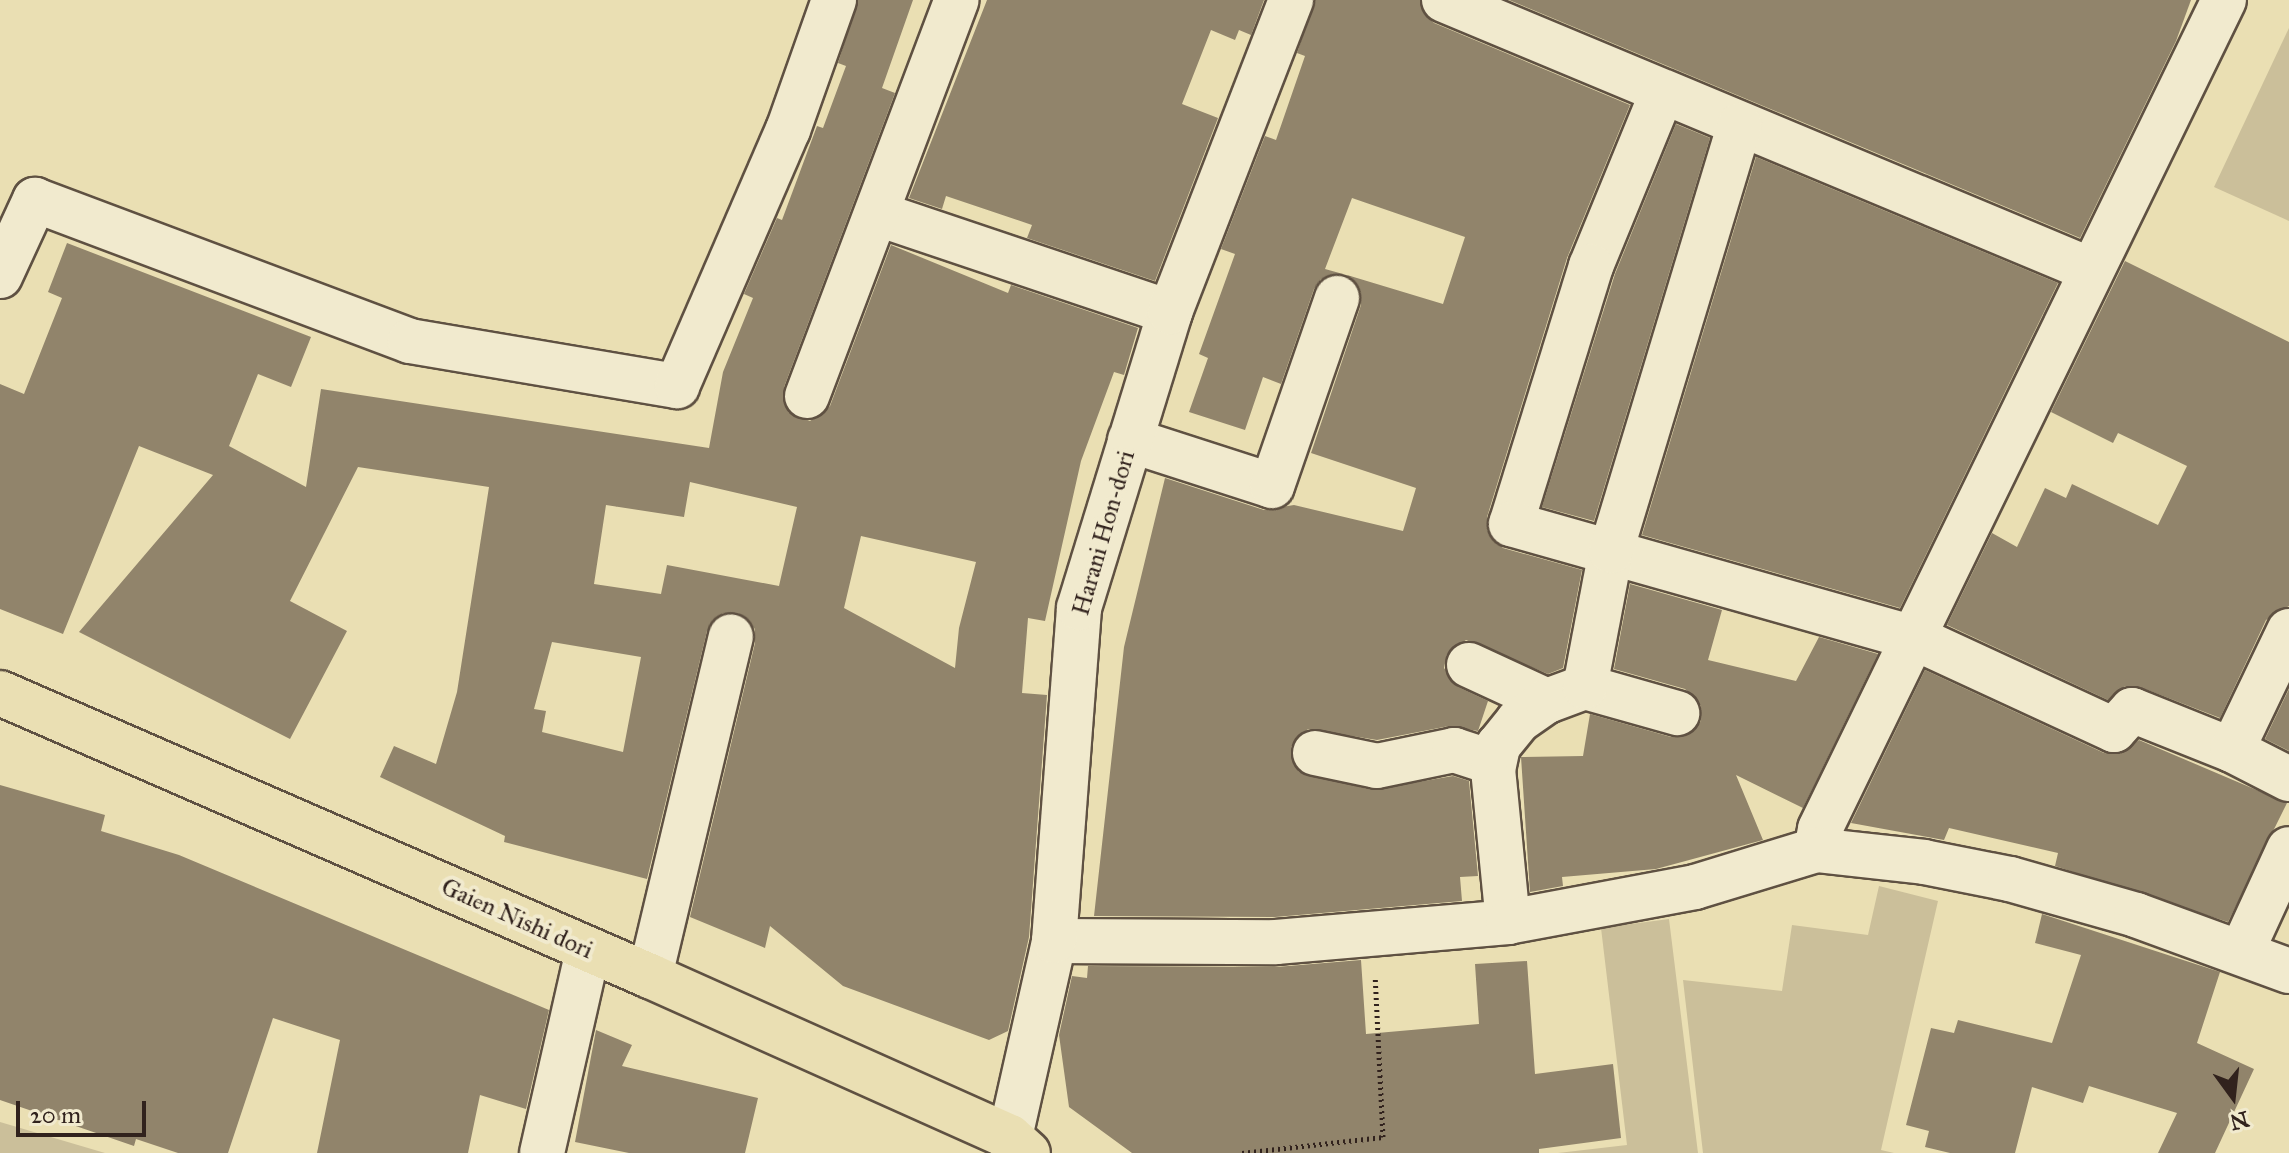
<!DOCTYPE html>
<style>
body{margin:0}
#map{position:relative;width:2289px;height:1153px;overflow:hidden;background:#eadfb3;font-family:"IM FELL Great Primer",serif}
div>[style]{position:absolute}
[style*='--x']{left:calc(var(--x)*1px);top:calc(var(--y)*1px);width:calc(var(--w)*1px);rotate:calc(var(--a)*1deg)}
.green>*{inset:0;background:#cbbf9a}
.building>*{inset:0;background:#91846b}
.path>*{height:5px;margin-top:-2.5px;transform-origin:0;background:repeating-linear-gradient(90deg,#31221d 0 2px,transparent 0 6px)}
.roads{filter:drop-shadow(2px 0 #5f5142) drop-shadow(-2px 0 #5f5142) drop-shadow(0 2px #5f5142) drop-shadow(0 -2px #5f5142)}
.minor>*{height:44px;margin:-22px;padding:0 22px;transform-origin:22px;border-radius:22px;background:#f1eace}
.major>*{height:44px;margin:-22px;padding:0 22px;transform-origin:22px;border-radius:22px;background:#eadfb3}
span{translate:-50% -50%;white-space:nowrap;text-align:center;line-height:1.15;-webkit-text-stroke:8px #f1eace;paint-order:stroke}
.street-label{font-size:24px;color:#31221d}
.north{position:absolute;left:2193px;top:1057px;width:80px;height:80px;-webkit-text-stroke:6px #f1eace;paint-order:stroke;rotate:165deg;font-size:22px;font-weight:700;line-height:32px;text-align:center;color:#31221d}
.north::after{content:'';display:block;margin:auto;width:28px;height:36px;background:#31221d;clip-path:polygon(50% 0,100% 100%,50% 72%,0 100%)}
.scale{position:absolute;left:16px;top:1101px;width:130px;height:36px;box-sizing:border-box;border:4px solid #31221d;border-top:0;padding-left:10px;font-size:24px;line-height:28px;white-space:nowrap;color:#31221d;-webkit-text-stroke:6px #f1eace;paint-order:stroke}
</style>
<div id="map">
<div class="green">
<div style="clip-path:polygon(2289px 28px,2289px 221px,2214px 187px)"></div>
<div style="clip-path:polygon(1879px 886px,1938px 901px,1881px 1150px,1894px 1153px,1703px 1153px,1683px 980px,1782px 991px,1792px 925px,1868px 935px)"></div>
<div style="clip-path:polygon(1669px 919px,1698px 1153px,1558px 1153px,1627px 1145px,1601px 928px)"></div>
<div style="clip-path:polygon(0 1122px,105px 1153px,0 1153px)"></div>
</div>
<div class="building">
<div style="clip-path:polygon(evenodd,858px 0,913px 0,882px 88px,895px 93px,784px 387px,788px 412px,810px 421px,830px 406px,891px 245px,1008px 293px,1011px 285px,1138px 328px,1124px 375px,1114px 372px,1081px 461px,1045px 621px,1028px 618px,1022px 693px,1047px 695px,1029px 937px,1008px 1031px,989px 1040px,843px 986px,770px 926px,765px 948px,690px 917px,755px 643px,755px 629px,738px 613px,723px 613px,707px 631px,647px 879px,504px 842px,505px 836px,380px 777px,394px 746px,436px 764px,457px 692px,489px 487px,358px 467px,290px 601px,347px 631px,290px 739px,79px 632px,213px 475px,139px 446px,63px 634px,0 609px,0 384px,24px 394px,62px 298px,48px 292px,67px 243px,311px 337px,291px 387px,258px 374px,229px 446px,306px 487px,321px 389px,709px 448px,723px 372px,753px 298px,744px 294px,777px 218px,782px 220px,817px 126px,823px 128px,846px 66px,838px 63px,858px 0,690px 482px,797px 507px,779px 586px,667px 565px,661px 594px,594px 584px,606px 505px,684px 517px,690px 482px,858px 0,861px 536px,976px 562px,959px 628px,955px 668px,844px 608px,861px 536px,858px 0,552px 642px,641px 657px,623px 752px,542px 732px,546px 711px,534px 709px,552px 642px)"></div>
<div style="clip-path:polygon(987px 0,1264px 0,1251px 35px,1239px 30px,1235px 40px,1211px 30px,1182px 104px,1218px 118px,1155px 281px,1027px 238px,1032px 225px,946px 196px,942px 209px,909px 198px)"></div>
<div style="clip-path:polygon(1315px 0,1420px 0,1424px 14px,1434px 23px,1630px 105px,1567px 258px,1487px 517px,1487px 530px,1503px 548px,1582px 570px,1563px 668px,1548px 674px,1466px 640px,1447px 654px,1444px 668px,1458px 687px,1488px 701px,1478px 731px,1449px 726px,1377px 740px,1308px 729px,1291px 747px,1299px 772px,1372px 790px,1453px 776px,1469px 781px,1478px 876px,1460px 877px,1462px 901px,1275px 917px,1094px 916px,1124px 647px,1165px 478px,1264px 510px,1294px 505px,1403px 531px,1416px 488px,1311px 453px,1361px 305px,1361px 293px,1347px 275px,1443px 304px,1465px 237px,1352px 198px,1325px 269px,1343px 274px,1321px 279px,1314px 289px,1281px 384px,1263px 377px,1245px 430px,1189px 412px,1208px 358px,1199px 354px,1235px 254px,1221px 249px,1265px 136px,1276px 140px,1305px 56px,1297px 53px)"></div>
<div style="clip-path:polygon(1509px 0,2191px 0,2176px 41px,2080px 238px)"></div>
<div style="clip-path:polygon(1676px 124px,1710px 138px,1594px 521px,1542px 507px,1615px 274px)"></div>
<div style="clip-path:polygon(1756px 157px,2058px 283px,1900px 608px,1642px 535px)"></div>
<div style="clip-path:polygon(2125px 261px,2289px 342px,2289px 606px,2266px 620px,2220px 718px,2140px 687px,2125px 686px,2108px 700px,1947px 625px,1992px 533px,2017px 547px,2045px 488px,2066px 498px,2072px 484px,2158px 525px,2187px 466px,2118px 433px,2113px 443px,2051px 412px)"></div>
<div style="clip-path:polygon(1630px 584px,1722px 610px,1708px 660px,1796px 681px,1819px 637px,1878px 654px,1803px 808px,1736px 775px,1763px 840px,1656px 869px,1562px 877px,1563px 886px,1530px 892px,1521px 757px,1583px 756px,1590px 714px,1671px 737px,1694px 731px,1701px 721px,1701px 706px,1685px 689px,1614px 669px)"></div>
<div style="clip-path:polygon(1925px 670px,2104px 753px,2120px 754px,2139px 740px,2287px 803px,2228px 922px,2055px 866px,2058px 853px,1949px 828px,1944px 840px,1851px 823px)"></div>
<div style="clip-path:polygon(2289px 689px,2289px 751px,2265px 739px)"></div>
<div style="clip-path:polygon(0 785px,105px 815px,101px 831px,179px 855px,549px 1010px,526px 1109px,480px 1095px,468px 1153px,317px 1153px,340px 1040px,273px 1018px,228px 1153px,178px 1153px,136px 1139px,134px 1146px,0 1100px)"></div>
<div style="clip-path:polygon(2042px 914px,2220px 972px,2197px 1043px,2254px 1069px,2215px 1153px,2158px 1153px,2177px 1113px,2089px 1086px,2083px 1103px,2032px 1087px,2015px 1153px,1950px 1153px,1925px 1147px,1929px 1131px,1906px 1125px,1931px 1028px,1954px 1033px,1958px 1020px,2052px 1043px,2081px 955px,2035px 943px)"></div>
<div style="clip-path:polygon(1361px 960px,1366px 1034px,1479px 1024px,1475px 964px,1527px 961px,1535px 1074px,1613px 1064px,1621px 1138px,1539px 1149px,1539px 1153px,1132px 1153px,1069px 1107px,1059px 1035px,1072px 976px,1087px 978px,1088px 966px,1276px 967px)"></div>
<div style="clip-path:polygon(596px 1030px,632px 1045px,622px 1066px,758px 1098px,745px 1153px,629px 1153px,575px 1142px)"></div>
</div>
<div class="path">
<div style="--x:1242;--y:1153;--w:142;--a:-6.5"></div>
<div style="--x:1383;--y:1137;--w:161;--a:-92.8"></div>
</div>
<div class="roads">
<div class="minor">
<div style="--x:1444;--y:0;--w:701;--a:22.65"></div>
<div style="--x:1662;--y:93;--w:187;--a:112.3"></div>
<div style="--x:1591;--y:266;--w:270;--a:107.2"></div>
<div style="--x:1511;--y:524;--w:422;--a:15.8"></div>
<div style="--x:1917;--y:639;--w:217;--a:24.8"></div>
<div style="--x:2114;--y:730;--w:27;--a:-48"></div>
<div style="--x:2132;--y:710;--w:108;--a:21.8"></div>
<div style="--x:2232;--y:750;--w:64;--a:27"></div>
<div style="--x:878;--y:214;--w:308;--a:18.6"></div>
<div style="--x:0;--y:276;--w:84;--a:-65.3"></div>
<div style="--x:35;--y:200;--w:401;--a:20.6"></div>
<div style="--x:410;--y:341;--w:271;--a:9.6"></div>
<div style="--x:677;--y:386;--w:279;--a:-66.6"></div>
<div style="--x:788;--y:130;--w:138;--a:-70.5"></div>
<div style="--x:807;--y:396;--w:423;--a:-69.3"></div>
<div style="--x:1130;--y:440;--w:149;--a:17.9"></div>
<div style="--x:1272;--y:486;--w:199;--a:-70.9"></div>
<div style="--x:1469;--y:665;--w:86;--a:24.8"></div>
<div style="--x:1585;--y:687;--w:96;--a:15.8"></div>
<div style="--x:2232;--y:750;--w:132;--a:-64.4"></div>
<div style="--x:1315;--y:753;--w:63;--a:11.8"></div>
<div style="--x:1377;--y:766;--w:79;--a:-11.7"></div>
<div style="--x:1454;--y:750;--w:42;--a:18"></div>
<div style="--x:1816;--y:850;--w:21;--a:-79"></div>
<div style="--x:1820;--y:829;--w:922;--a:-64.02"></div>
<div style="--x:1508;--y:922;--w:153;--a:-95.6"></div>
<div style="--x:1493;--y:770;--w:25;--a:-78"></div>
<div style="--x:1498;--y:746;--w:32;--a:-51"></div>
<div style="--x:1518;--y:721;--w:35;--a:-35"></div>
<div style="--x:1547;--y:701;--w:40;--a:-20.2"></div>
<div style="--x:1585;--y:687;--w:138;--a:-79.2"></div>
<div style="--x:1611;--y:551;--w:445;--a:-73.2"></div>
<div style="--x:1054;--y:941;--w:222;--a:0.3"></div>
<div style="--x:1276;--y:942;--w:233;--a:-4.9"></div>
<div style="--x:1508;--y:922;--w:190;--a:-10.6"></div>
<div style="--x:1695;--y:887;--w:127;--a:-17"></div>
<div style="--x:1816;--y:850;--w:109;--a:6.3"></div>
<div style="--x:1924;--y:862;--w:88;--a:11.2"></div>
<div style="--x:2010;--y:879;--w:131;--a:15.9"></div>
<div style="--x:2136;--y:915;--w:163;--a:20.1"></div>
<div style="--x:2242;--y:951;--w:112;--a:-65.3"></div>
<div style="--x:650;--y:976;--w:349;--a:-76.6"></div>
<div style="--x:542;--y:1153;--w:208;--a:-77.2"></div>
<div style="--x:1014;--y:1153;--w:16;--a:-104"></div>
<div style="--x:1010;--y:1137;--w:201;--a:-77.3"></div>
<div style="--x:1054;--y:941;--w:334;--a:-85.7"></div>
<div style="--x:1079;--y:608;--w:310;--a:-72.9"></div>
<div style="--x:1170;--y:312;--w:335;--a:-68.8"></div>
</div>
<div class="major">
<div style="--x:0;--y:693;--w:709;--a:23.53"></div>
<div style="--x:650;--y:976;--w:394;--a:24.1"></div>
<div style="--x:1010;--y:1137;--w:24;--a:42"></div>
</div>
</div>
<div class="street-label">
<span style="left:1104px;top:533px;rotate:-74deg">Harani Hon-dori</span>
<span style="left:517px;top:919px;rotate:24deg">Gaien Nishi dori</span>
</div>
<div class="north">N</div>
<div class="scale">20 m</div>
</div>
